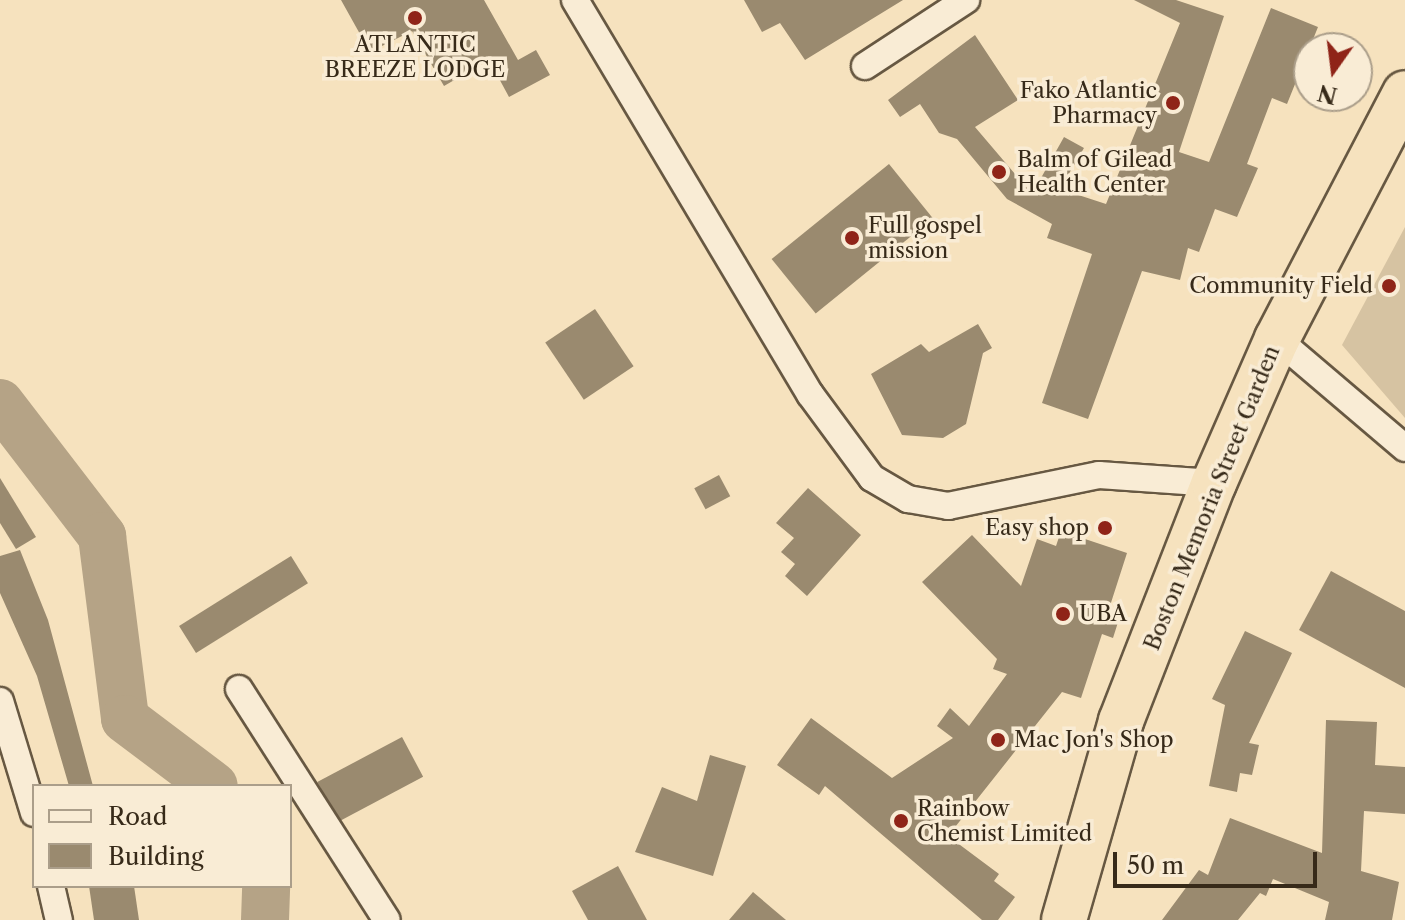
<!DOCTYPE html>
<style>
body{margin:0}
#map{position:relative;width:1405px;height:920px;overflow:hidden;background:#f6e2be;font-family:"Libre Caslon Text",serif}
div>[style]{position:absolute}
[style*='--x']{left:calc(var(--x)*1px);top:calc(var(--y)*1px);width:calc(var(--w)*1px);rotate:calc(var(--a)*1deg)}
.green>*{inset:0;background:#d6c3a2}
.river>*{height:48px;margin:-24px;padding:0 24px;transform-origin:24px;border-radius:24px;background:#b5a386}
.building>*{inset:0;background:#9a8a6f;transform-origin:0 0}
.roads{filter:drop-shadow(2px 0 #675842) drop-shadow(-2px 0 #675842) drop-shadow(0 2px #675842) drop-shadow(0 -2px #675842)}
.street>*{height:26px;margin:-13px;padding:0 13px;transform-origin:13px;border-radius:13px;background:#f9ecd5}
.highway>*{height:44px;margin:-22px;padding:0 22px;transform-origin:22px;border-radius:22px;background:#f6e2be}
.dots>*{width:22px;height:22px;translate:-50% -50%;box-sizing:border-box;border:4px solid #f9ecd5;border-radius:50%}
span{translate:-50% -50%;white-space:nowrap;text-align:center;line-height:1.15;-webkit-text-stroke:7px #f9ecd5;paint-order:stroke}
.poi-label{font-size:22px;color:#372a19}
.right{translate:-100% -50%;text-align:right}
.left{translate:0 -50%;text-align:left}
.street-label{font-size:22px;color:#372a19}
.legend{position:absolute;left:32px;top:784px;width:260px;height:104px;box-sizing:border-box;background:#f9ecd5;border:2px solid #ab9e8a;margin:0;padding:10px 14px;list-style:none;font-size:24px;color:#372a19}
.legend li{display:flex;align-items:center;gap:16px;height:40px}
.legend b{width:40px;border:2px solid #ab9e8a}
.north{position:absolute;left:1293px;top:32px;width:80px;height:80px;box-sizing:border-box;background:#f9ecd5;border:2px solid #ab9e8a;border-radius:50%;rotate:194deg;font-size:22px;font-weight:700;line-height:32px;text-align:center;color:#372a19}
.north::after{content:'';display:block;margin:auto;width:28px;height:36px;background:#8f2418;clip-path:polygon(50% 0,100% 100%,50% 72%,0 100%)}
.scale{position:absolute;left:1113px;top:852px;width:204px;height:36px;box-sizing:border-box;border:4px solid #372a19;border-top:0;padding-left:10px;font-size:24px;line-height:28px;white-space:nowrap;color:#372a19;-webkit-text-stroke:6px #f9ecd5;paint-order:stroke}
</style>
<div id="map">
<div class="green">
<div style="clip-path:polygon(1405px 227px,1405px 418px,1342px 345px)"></div>
</div>
<div class="river">
<div style="--x:0;--y:403;--w:168;--a:52.5"></div>
<div style="--x:102;--y:536;--w:184;--a:82.8"></div>
<div style="--x:125;--y:719;--w:111;--a:37"></div>
<div style="--x:265;--y:920;--w:34;--a:-88"></div>
</div>
<div class="building">
<div style="clip-path:polygon(341px 0,484px 0,518px 60px,536px 50px,550px 75px,509px 97px,489px 60px,444px 86px,412px 31px,370px 52px)"></div>
<div style="clip-path:polygon(744px 0,903px 0,805px 60px,780px 23px,762px 32px)"></div>
<div style="clip-path:polygon(1134px 0,1176px 0,1224px 16px,1179px 152px,1209px 162px,1271px 8px,1318px 27px,1287px 104px,1272px 98px,1247px 164px,1258px 168px,1237px 217px,1215px 209px,1199px 252px,1188px 248px,1180px 280px,1142px 271px,1088px 419px,1042px 403px,1092px 254px,1047px 238px,1052px 224px,1007px 199px,957px 139px,939px 133px,920px 104px,900px 117px,888px 100px,975px 35px,1018px 100px,975px 127px,1032px 194px,1064px 137px,1084px 148px,1060px 189px,1106px 204px,1180px 23px)"></div>
<div style="left:889px;top:164px;width:70px;height:151px;rotate:51deg"></div>
<div style="left:595px;top:309px;width:69px;height:60px;rotate:56deg"></div>
<div style="clip-path:polygon(978px 324px,992px 348px,983px 353px,966px 424px,943px 438px,902px 435px,871px 374px,921px 344px,929px 352px)"></div>
<div style="left:719px;top:475px;width:24px;height:28px;rotate:62deg"></div>
<div style="clip-path:polygon(0 478px,36px 537px,16px 549px,0 523px)"></div>
<div style="clip-path:polygon(808px 488px,861px 535px,807px 596px,785px 576px,795px 564px,781px 552px,794px 538px,776px 523px)"></div>
<div style="clip-path:polygon(1061px 531px,1127px 553px,1108px 612px,1120px 616px,1113px 638px,1102px 634px,1081px 698px,1062px 692px,948px 836px,999px 874px,994px 881px,1015px 897px,998px 920px,982px 920px,825px 786px,819px 795px,777px 765px,811px 718px,892px 778px,953px 738px,937px 726px,950px 708px,969px 726px,1007px 674px,993px 669px,997px 659px,922px 582px,972px 535px,1021px 586px,1037px 539px,1056px 546px)"></div>
<div style="clip-path:polygon(20px 550px,48px 620px,93px 786px,69px 786px,37px 676px,0 593px,0 556px)"></div>
<div style="left:291px;top:556px;width:32px;height:132px;rotate:58deg"></div>
<div style="clip-path:polygon(1331px 571px,1405px 611px,1405px 688px,1299px 630px)"></div>
<div style="clip-path:polygon(1245px 631px,1292px 653px,1249px 743px,1259px 745px,1252px 775px,1240px 773px,1237px 792px,1209px 786px,1225px 705px,1212px 699px)"></div>
<div style="clip-path:polygon(1326px 720px,1377px 722px,1375px 765px,1405px 767px,1405px 814px,1364px 811px,1361px 871px,1399px 882px,1392px 920px,1325px 920px,1329px 902px,1273px 879px,1266px 896px,1260px 893px,1238px 920px,1162px 920px,1199px 870px,1208px 875px,1230px 818px,1322px 853px)"></div>
<div style="left:402px;top:737px;width:45px;height:96px;rotate:62deg"></div>
<div style="clip-path:polygon(710px 755px,746px 766px,713px 876px,635px 852px,662px 787px,697px 801px)"></div>
<div style="clip-path:polygon(618px 866px,647px 920px,588px 920px,572px 891px)"></div>
<div style="clip-path:polygon(89px 886px,134px 886px,139px 920px,94px 920px)"></div>
<div style="clip-path:polygon(753px 892px,786px 920px,729px 920px)"></div>
</div>
<div class="roads">
<div class="street">
<div style="--x:575;--y:0;--w:459;--a:59.2"></div>
<div style="--x:810;--y:394;--w:104;--a:53.6"></div>
<div style="--x:872;--y:478;--w:42;--a:30.3"></div>
<div style="--x:908;--y:499;--w:41;--a:9.9"></div>
<div style="--x:948;--y:506;--w:154;--a:-11.6"></div>
<div style="--x:1099;--y:475;--w:115;--a:4"></div>
<div style="--x:865;--y:66;--w:121;--a:-33.2"></div>
<div style="--x:1277;--y:339;--w:168;--a:40.4"></div>
<div style="--x:239;--y:689;--w:274;--a:57.4"></div>
<div style="--x:0;--y:701;--w:117;--a:73.1"></div>
<div style="--x:51;--y:886;--w:35;--a:77"></div>
</div>
<div class="highway">
<div style="--x:1064;--y:920;--w:207;--a:-74"></div>
<div style="--x:1121;--y:721;--w:256;--a:-68.7"></div>
<div style="--x:1214;--y:483;--w:157;--a:-66.4"></div>
<div style="--x:1277;--y:339;--w:277;--a:-62.5"></div>
</div>
</div>
<div class="dots">
<div style="left:415px;top:18px;background:#8f2418"></div>
<div style="left:1173px;top:103px;background:#8f2418"></div>
<div style="left:999px;top:172px;background:#8f2418"></div>
<div style="left:852px;top:238px;background:#8f2418"></div>
<div style="left:1389px;top:286px;background:#8f2418"></div>
<div style="left:1105px;top:528px;background:#8f2418"></div>
<div style="left:1063px;top:614px;background:#8f2418"></div>
<div style="left:998px;top:740px;background:#8f2418"></div>
<div style="left:901px;top:821px;background:#8f2418"></div>
</div>
<div class="poi-label">
<span style="left:415px;top:57px">ATLANTIC<br>BREEZE LODGE</span>
<span class="right" style="left:1157px;top:103px">Fako Atlantic<br>Pharmacy</span>
<span class="left" style="left:1017px;top:172px">Balm of Gilead<br>Health Center</span>
<span class="left" style="left:868px;top:238px">Full gospel<br>mission</span>
<span class="right" style="left:1373px;top:286px">Community Field</span>
<span class="right" style="left:1089px;top:528px">Easy shop</span>
<span class="left" style="left:1079px;top:614px">UBA</span>
<span class="left" style="left:1014px;top:740px">Mac Jon's Shop</span>
<span class="left" style="left:917px;top:821px">Rainbow<br>Chemist Limited</span>
</div>
<div class="street-label">
<span style="left:1212px;top:498px;rotate:-68deg">Boston Memoria Street Garden</span>
</div>
<ul class="legend">
<li><b style="height:10px;background:#f9ecd5"></b>Road</li>
<li><b style="height:22px;background:#9a8a6f"></b>Building</li>
</ul>
<div class="north">N</div>
<div class="scale">50 m</div>
</div>
